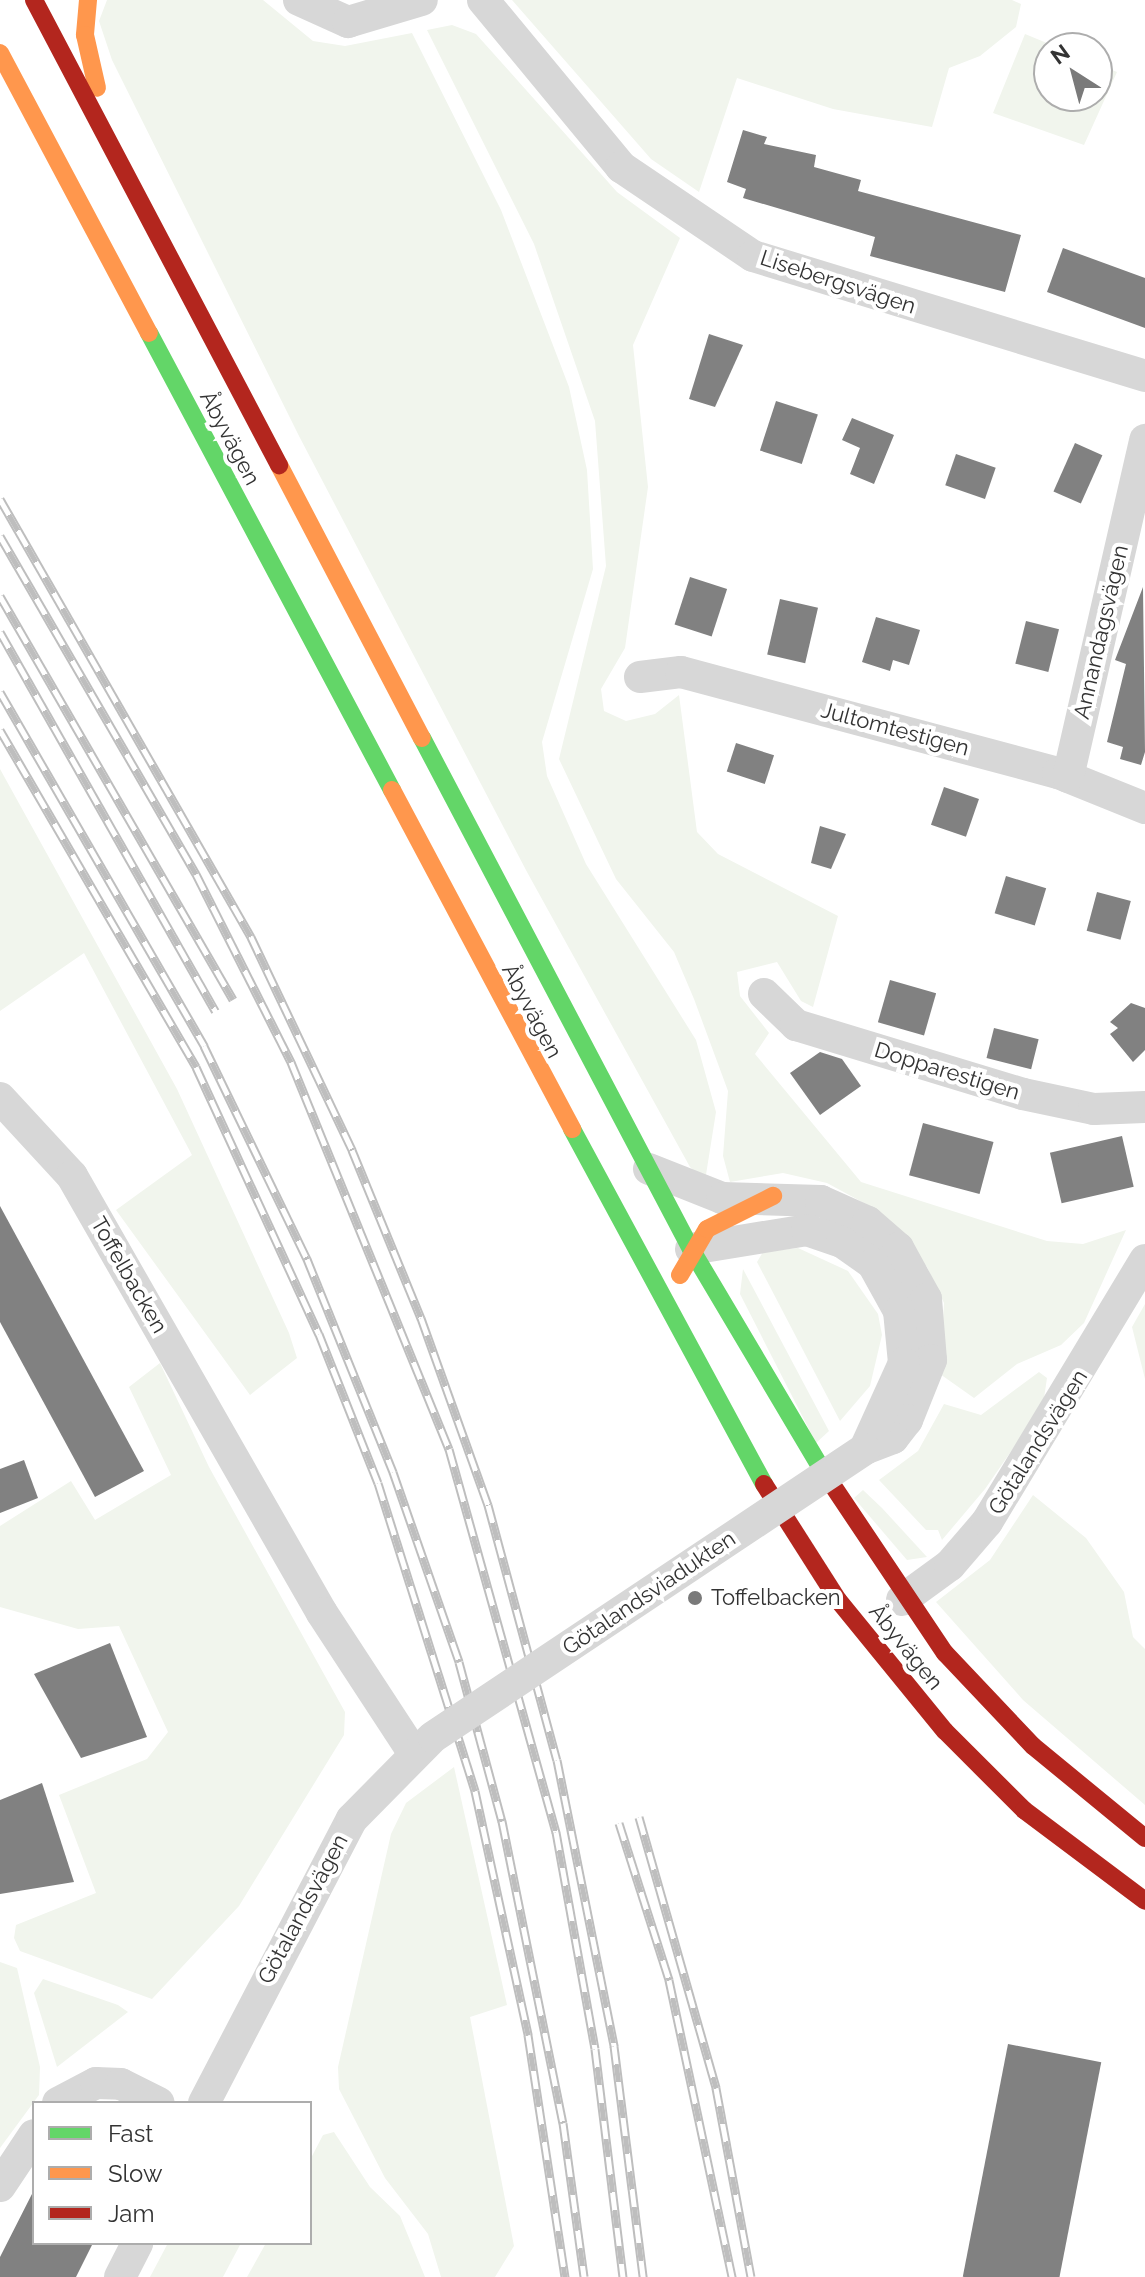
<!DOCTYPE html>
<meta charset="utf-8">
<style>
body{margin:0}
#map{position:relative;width:1145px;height:2277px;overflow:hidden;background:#fff;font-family:Raleway,sans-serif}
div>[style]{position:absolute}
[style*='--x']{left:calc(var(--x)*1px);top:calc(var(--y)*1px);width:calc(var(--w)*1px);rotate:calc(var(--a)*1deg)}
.green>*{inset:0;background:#f1f5ed}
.building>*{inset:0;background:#818181;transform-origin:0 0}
.street>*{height:32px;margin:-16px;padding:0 16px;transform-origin:16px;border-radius:16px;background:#d7d7d7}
.fast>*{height:18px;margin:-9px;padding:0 9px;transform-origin:9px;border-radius:9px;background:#63d668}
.slow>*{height:18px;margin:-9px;padding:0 9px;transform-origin:9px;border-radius:9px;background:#ff974d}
.jam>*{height:18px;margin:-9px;padding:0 9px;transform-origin:9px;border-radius:9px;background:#b3261e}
.rail>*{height:9px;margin-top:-4.5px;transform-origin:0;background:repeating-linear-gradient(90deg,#fff 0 18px,#bebebe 0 36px);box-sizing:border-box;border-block:2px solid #bebebe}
.street-bridge>*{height:32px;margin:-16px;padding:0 16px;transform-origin:16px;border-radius:16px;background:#d7d7d7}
.dots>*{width:22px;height:22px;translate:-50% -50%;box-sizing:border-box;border:4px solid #fff;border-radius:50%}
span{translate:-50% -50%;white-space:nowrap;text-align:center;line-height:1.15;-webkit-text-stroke:8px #fff;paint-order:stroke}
.street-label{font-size:22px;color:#333}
.poi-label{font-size:22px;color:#333}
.left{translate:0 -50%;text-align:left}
.legend{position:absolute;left:32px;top:2101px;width:280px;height:144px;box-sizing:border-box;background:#fff;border:2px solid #adadad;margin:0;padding:10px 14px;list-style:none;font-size:24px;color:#333}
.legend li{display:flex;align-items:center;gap:16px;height:40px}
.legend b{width:40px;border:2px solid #adadad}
.north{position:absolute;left:1033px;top:32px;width:80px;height:80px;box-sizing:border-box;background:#fff;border:2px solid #adadad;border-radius:50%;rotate:324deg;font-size:22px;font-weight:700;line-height:32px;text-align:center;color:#333}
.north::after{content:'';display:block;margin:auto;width:28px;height:36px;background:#7a7a7a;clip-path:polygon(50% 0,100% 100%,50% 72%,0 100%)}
</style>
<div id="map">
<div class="green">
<div style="clip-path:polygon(107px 0,263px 0,313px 41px,345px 46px,412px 33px,501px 210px,569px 387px,587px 470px,593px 569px,542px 742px,547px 776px,586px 864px,696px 1040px,716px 1112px,705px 1181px,690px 1167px,527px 872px,299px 436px,112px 60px,99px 21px)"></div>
<div style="clip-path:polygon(512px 0,1012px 0,1021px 4px,1016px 27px,980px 56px,949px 68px,932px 127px,833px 109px,737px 78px,699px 192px,651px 159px)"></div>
<div style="clip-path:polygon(452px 25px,476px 34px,617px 192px,680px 238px,633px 345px,648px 487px,625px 648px,601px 689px,604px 711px,626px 721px,655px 714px,679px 695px,697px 832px,718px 854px,838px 916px,813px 1007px,801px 1001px,777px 962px,737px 972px,740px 996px,769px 1033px,755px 1054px,861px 1182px,1047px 1241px,1083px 1244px,1126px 1230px,1084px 1323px,1061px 1345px,1017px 1364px,974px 1398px,940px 1374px,944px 1303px,927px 1267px,875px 1209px,827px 1183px,783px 1173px,730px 1182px,723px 1156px,728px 1091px,694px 999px,674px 952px,616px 879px,559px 759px,606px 566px,595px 421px,534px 244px,427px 30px)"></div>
<div style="clip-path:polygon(1025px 34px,1059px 48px,1049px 48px,1049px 96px,1097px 96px,1097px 64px,1117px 72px,1084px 145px,993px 113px)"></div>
<div style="clip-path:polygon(0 769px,177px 1089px,289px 1333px,297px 1358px,250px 1395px,116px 1210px,192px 1155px,84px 953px,0 1011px)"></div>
<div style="clip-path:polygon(798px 1248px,848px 1271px,878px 1314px,882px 1335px,870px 1386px,840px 1421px,757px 1262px,763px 1252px)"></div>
<div style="clip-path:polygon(743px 1269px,829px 1431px,816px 1443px,740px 1294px)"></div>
<div style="clip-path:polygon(1145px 1304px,1145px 1379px,1132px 1327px)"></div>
<div style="clip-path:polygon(160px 1363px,209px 1467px,345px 1712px,344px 1735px,239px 1906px,152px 1999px,20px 1951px,14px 1938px,16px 1925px,96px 1893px,59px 1795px,147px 1759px,168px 1732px,119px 1626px,78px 1629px,0 1607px,0 1526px,71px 1481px,95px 1520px,171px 1475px,129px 1387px)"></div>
<div style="clip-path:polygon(1039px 1372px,1047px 1378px,1043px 1405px,985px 1489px,942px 1540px,938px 1530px,926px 1530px,879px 1480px,918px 1451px,944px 1404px,981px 1415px)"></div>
<div style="clip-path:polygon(863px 1490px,882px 1508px,927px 1557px,907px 1560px,854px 1498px)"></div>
<div style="clip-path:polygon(1033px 1495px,1086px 1538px,1124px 1592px,1133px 1637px,1145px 1649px,1145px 1805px,1023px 1700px,936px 1602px,990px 1560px)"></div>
<div style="clip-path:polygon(454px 1767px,507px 2005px,470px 2017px,514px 2246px,495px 2277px,441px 2277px,428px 2234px,385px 2178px,339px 2089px,338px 2067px,391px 1834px,406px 1803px)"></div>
<div style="clip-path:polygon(0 1962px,17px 1968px,40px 2067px,39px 2095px,0 2148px)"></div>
<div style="clip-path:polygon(43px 1979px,118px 2005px,128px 2012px,57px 2067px,34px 1993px)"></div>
<div style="clip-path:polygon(334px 2132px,370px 2187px,400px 2216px,425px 2277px,247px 2277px,266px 2243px,310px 2243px,310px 2160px,323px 2135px)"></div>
<div style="clip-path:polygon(168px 2243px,241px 2243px,223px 2277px,150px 2277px)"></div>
</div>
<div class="building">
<div style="clip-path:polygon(743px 130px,767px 137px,764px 144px,816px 155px,814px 167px,861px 180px,858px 191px,1021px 235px,1005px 292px,870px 256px,875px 237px,743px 198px,746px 189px,727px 182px)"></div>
<div style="clip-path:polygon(1063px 248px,1145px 278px,1145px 328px,1047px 292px)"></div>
<div style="clip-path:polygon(709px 334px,743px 345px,715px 407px,689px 399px)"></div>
<div style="left:776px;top:401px;width:44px;height:52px;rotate:18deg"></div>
<div style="clip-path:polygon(852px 418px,894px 435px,874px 484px,850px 474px,860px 448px,842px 440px)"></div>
<div style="left:1075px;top:443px;width:30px;height:53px;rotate:24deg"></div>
<div style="left:956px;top:454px;width:42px;height:33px;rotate:19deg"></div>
<div style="left:690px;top:577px;width:39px;height:50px;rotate:18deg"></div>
<div style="clip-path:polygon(1143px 587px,1145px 752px,1141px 765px,1120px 759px,1123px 747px,1107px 742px,1126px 664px,1115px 660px)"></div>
<div style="left:780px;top:599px;width:39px;height:57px;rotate:13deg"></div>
<div style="clip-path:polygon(876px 617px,920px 630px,909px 665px,893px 660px,890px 671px,862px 662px)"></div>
<div style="left:1026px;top:621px;width:34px;height:44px;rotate:14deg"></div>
<div style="left:736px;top:743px;width:40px;height:30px;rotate:18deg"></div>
<div style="left:944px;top:787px;width:37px;height:40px;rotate:19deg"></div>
<div style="clip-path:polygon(820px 826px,846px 834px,831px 869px,811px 863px)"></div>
<div style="left:1006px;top:876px;width:42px;height:39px;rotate:17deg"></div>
<div style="left:1097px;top:892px;width:35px;height:40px;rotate:15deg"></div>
<div style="left:890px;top:980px;width:48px;height:44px;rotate:16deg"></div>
<div style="clip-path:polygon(1131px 1003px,1145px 1008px,1145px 1050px,1133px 1062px,1110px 1034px,1118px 1028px,1110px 1022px)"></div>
<div style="left:994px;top:1028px;width:46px;height:31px;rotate:14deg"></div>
<div style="clip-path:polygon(820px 1052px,842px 1059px,861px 1086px,820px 1115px,790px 1073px)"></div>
<div style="left:923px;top:1123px;width:73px;height:54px;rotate:15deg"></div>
<div style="left:1122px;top:1136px;width:52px;height:74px;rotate:77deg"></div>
<div style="clip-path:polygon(0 1206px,144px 1471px,95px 1497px,0 1322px)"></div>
<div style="clip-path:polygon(24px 1460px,38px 1498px,0 1513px,0 1469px)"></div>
<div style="clip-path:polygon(110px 1643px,147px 1737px,81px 1758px,34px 1674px)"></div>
<div style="clip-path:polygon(42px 1783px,74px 1882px,0 1894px,0 1800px)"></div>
<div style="left:1008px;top:2044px;width:95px;height:237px;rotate:11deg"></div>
<div style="clip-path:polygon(34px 2190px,34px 2243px,93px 2243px,76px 2277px,0 2277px,0 2257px)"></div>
</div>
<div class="street">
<div style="--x:299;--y:0;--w:54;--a:24.2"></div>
<div style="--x:348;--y:22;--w:77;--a:-16.6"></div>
<div style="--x:483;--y:0;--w:217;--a:50.4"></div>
<div style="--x:621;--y:167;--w:159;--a:34"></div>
<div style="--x:753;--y:256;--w:410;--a:17"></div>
<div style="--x:640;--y:677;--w:41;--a:-7"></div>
<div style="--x:681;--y:672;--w:390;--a:15"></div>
<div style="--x:1058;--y:773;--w:94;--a:21.9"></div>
<div style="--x:1068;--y:777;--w:346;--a:-77.1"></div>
<div style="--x:764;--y:994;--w:45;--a:44.1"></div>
<div style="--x:796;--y:1025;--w:237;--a:16.9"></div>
<div style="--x:1023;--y:1094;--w:73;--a:11.9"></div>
<div style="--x:1094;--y:1109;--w:51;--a:-2.2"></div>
<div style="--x:0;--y:1098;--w:106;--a:47.3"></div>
<div style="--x:72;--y:1176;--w:503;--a:60.23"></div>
<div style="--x:322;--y:1613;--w:166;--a:56.8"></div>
<div style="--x:649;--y:1169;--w:79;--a:21.7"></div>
<div style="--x:722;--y:1198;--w:99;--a:1.7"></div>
<div style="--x:821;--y:1201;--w:51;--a:24.1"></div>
<div style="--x:868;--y:1222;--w:40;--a:41"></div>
<div style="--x:898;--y:1248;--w:58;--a:61.2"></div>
<div style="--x:926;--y:1299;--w:61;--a:85.3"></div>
<div style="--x:931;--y:1360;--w:65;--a:111.8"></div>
<div style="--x:907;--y:1420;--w:23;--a:128"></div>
<div style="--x:893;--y:1438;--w:30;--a:159"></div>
<div style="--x:691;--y:1249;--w:118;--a:-9.3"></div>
<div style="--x:807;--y:1230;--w:37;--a:19"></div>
<div style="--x:842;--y:1242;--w:38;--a:35"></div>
<div style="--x:873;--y:1264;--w:54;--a:61"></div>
<div style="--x:899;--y:1311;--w:52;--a:84.5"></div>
<div style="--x:904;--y:1363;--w:94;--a:114.4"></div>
<div style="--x:902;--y:1600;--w:59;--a:-36.1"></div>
<div style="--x:950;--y:1565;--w:57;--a:-49.3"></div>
<div style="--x:987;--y:1522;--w:306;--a:-58.9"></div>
<div style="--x:58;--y:2103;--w:43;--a:-27.8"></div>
<div style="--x:96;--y:2083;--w:25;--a:2"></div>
<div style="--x:121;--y:2084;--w:42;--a:26.6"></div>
<div style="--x:204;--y:2103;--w:320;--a:-62.5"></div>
<div style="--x:352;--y:1819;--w:112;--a:-45.4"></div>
<div style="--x:0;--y:2186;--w:61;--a:-56.3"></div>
<div style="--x:120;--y:2277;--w:38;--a:-63"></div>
</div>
<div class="fast">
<div style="--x:149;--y:333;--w:518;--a:62"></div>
<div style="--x:422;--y:738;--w:577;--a:62.24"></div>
<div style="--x:691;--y:1249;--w:258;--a:59.3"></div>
<div style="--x:572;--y:1129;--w:404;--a:61.6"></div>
</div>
<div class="slow">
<div style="--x:88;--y:0;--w:35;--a:95"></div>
<div style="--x:85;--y:35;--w:54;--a:77.2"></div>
<div style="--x:0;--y:53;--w:317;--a:62"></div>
<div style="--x:279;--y:465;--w:308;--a:62.4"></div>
<div style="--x:392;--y:790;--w:384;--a:62"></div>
<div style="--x:680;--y:1275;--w:53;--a:-59.6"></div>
<div style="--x:707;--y:1229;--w:74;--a:-26.6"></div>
</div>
<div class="jam">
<div style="--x:34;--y:0;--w:526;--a:62.22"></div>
<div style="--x:823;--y:1471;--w:219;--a:56.2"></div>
<div style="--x:945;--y:1653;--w:128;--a:46.6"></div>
<div style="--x:1033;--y:1746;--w:145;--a:39.4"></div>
<div style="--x:764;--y:1484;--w:138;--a:57.5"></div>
<div style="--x:838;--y:1600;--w:169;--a:50.8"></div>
<div style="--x:945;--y:1731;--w:112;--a:45"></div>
<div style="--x:1024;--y:1810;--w:151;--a:36.9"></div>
</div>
<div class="rail">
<div style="--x:0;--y:499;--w:505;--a:60.18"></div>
<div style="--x:251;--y:937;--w:236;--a:64.6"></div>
<div style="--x:352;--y:1150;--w:182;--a:67.7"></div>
<div style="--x:421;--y:1318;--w:199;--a:70.3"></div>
<div style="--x:488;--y:1505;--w:264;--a:74.9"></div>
<div style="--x:557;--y:1760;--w:292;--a:78.7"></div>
<div style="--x:614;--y:2046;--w:233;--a:82.8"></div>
<div style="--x:0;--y:536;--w:391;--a:59.9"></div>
<div style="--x:196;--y:874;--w:211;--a:63.2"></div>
<div style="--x:291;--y:1062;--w:418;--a:67.8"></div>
<div style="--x:449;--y:1449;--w:398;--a:74.4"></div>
<div style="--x:556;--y:1832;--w:220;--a:79.8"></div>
<div style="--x:595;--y:2049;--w:230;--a:83"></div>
<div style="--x:0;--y:596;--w:466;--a:60"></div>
<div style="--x:0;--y:632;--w:436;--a:60.4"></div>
<div style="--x:0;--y:692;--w:409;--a:60"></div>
<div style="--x:204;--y:1046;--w:237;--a:64.2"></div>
<div style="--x:307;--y:1259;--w:230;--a:68"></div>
<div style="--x:393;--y:1472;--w:201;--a:70.8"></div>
<div style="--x:459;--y:1662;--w:165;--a:74.9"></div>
<div style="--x:502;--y:1821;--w:308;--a:78.6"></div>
<div style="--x:563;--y:2123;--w:155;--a:82.2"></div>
<div style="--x:0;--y:730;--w:390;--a:59.8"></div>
<div style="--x:196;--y:1067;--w:294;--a:65.3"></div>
<div style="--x:319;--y:1334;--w:160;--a:68.4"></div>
<div style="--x:378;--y:1483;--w:323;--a:72.5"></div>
<div style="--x:475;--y:1791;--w:250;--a:77.7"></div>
<div style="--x:528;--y:2035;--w:245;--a:81.3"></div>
<div style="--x:639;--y:1817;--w:282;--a:74.1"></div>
<div style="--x:716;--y:2088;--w:192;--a:79.5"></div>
<div style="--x:619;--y:1823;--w:165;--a:72.3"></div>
<div style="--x:669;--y:1980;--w:304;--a:78"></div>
</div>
<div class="street-bridge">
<div style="--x:433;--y:1737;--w:519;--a:-33.69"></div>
</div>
<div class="dots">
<div style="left:695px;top:1598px;background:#7a7a7a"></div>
</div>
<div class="street-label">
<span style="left:838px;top:282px;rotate:18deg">Lisebergsvägen</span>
<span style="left:230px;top:438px;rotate:62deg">Åbyvägen</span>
<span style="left:1101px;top:632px;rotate:-77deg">Annandagsvägen</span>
<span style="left:895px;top:729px;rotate:15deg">Jultomtestigen</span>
<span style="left:532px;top:1011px;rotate:62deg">Åbyvägen</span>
<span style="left:947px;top:1071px;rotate:17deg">Dopparestigen</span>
<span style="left:129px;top:1275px;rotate:60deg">Toffelbacken</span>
<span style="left:1038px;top:1442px;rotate:-58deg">Götalandsvägen</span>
<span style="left:649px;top:1593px;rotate:-34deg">Götalandsviadukten</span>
<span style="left:906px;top:1647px;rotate:51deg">Åbyvägen</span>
<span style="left:303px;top:1909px;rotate:-62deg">Götalandsvägen</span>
</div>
<div class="poi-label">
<span class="left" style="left:711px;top:1598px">Toffelbacken</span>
</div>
<ul class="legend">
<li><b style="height:10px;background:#63d668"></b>Fast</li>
<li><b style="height:10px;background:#ff974d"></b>Slow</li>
<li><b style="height:10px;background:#b3261e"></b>Jam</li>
</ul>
<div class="north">N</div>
</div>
